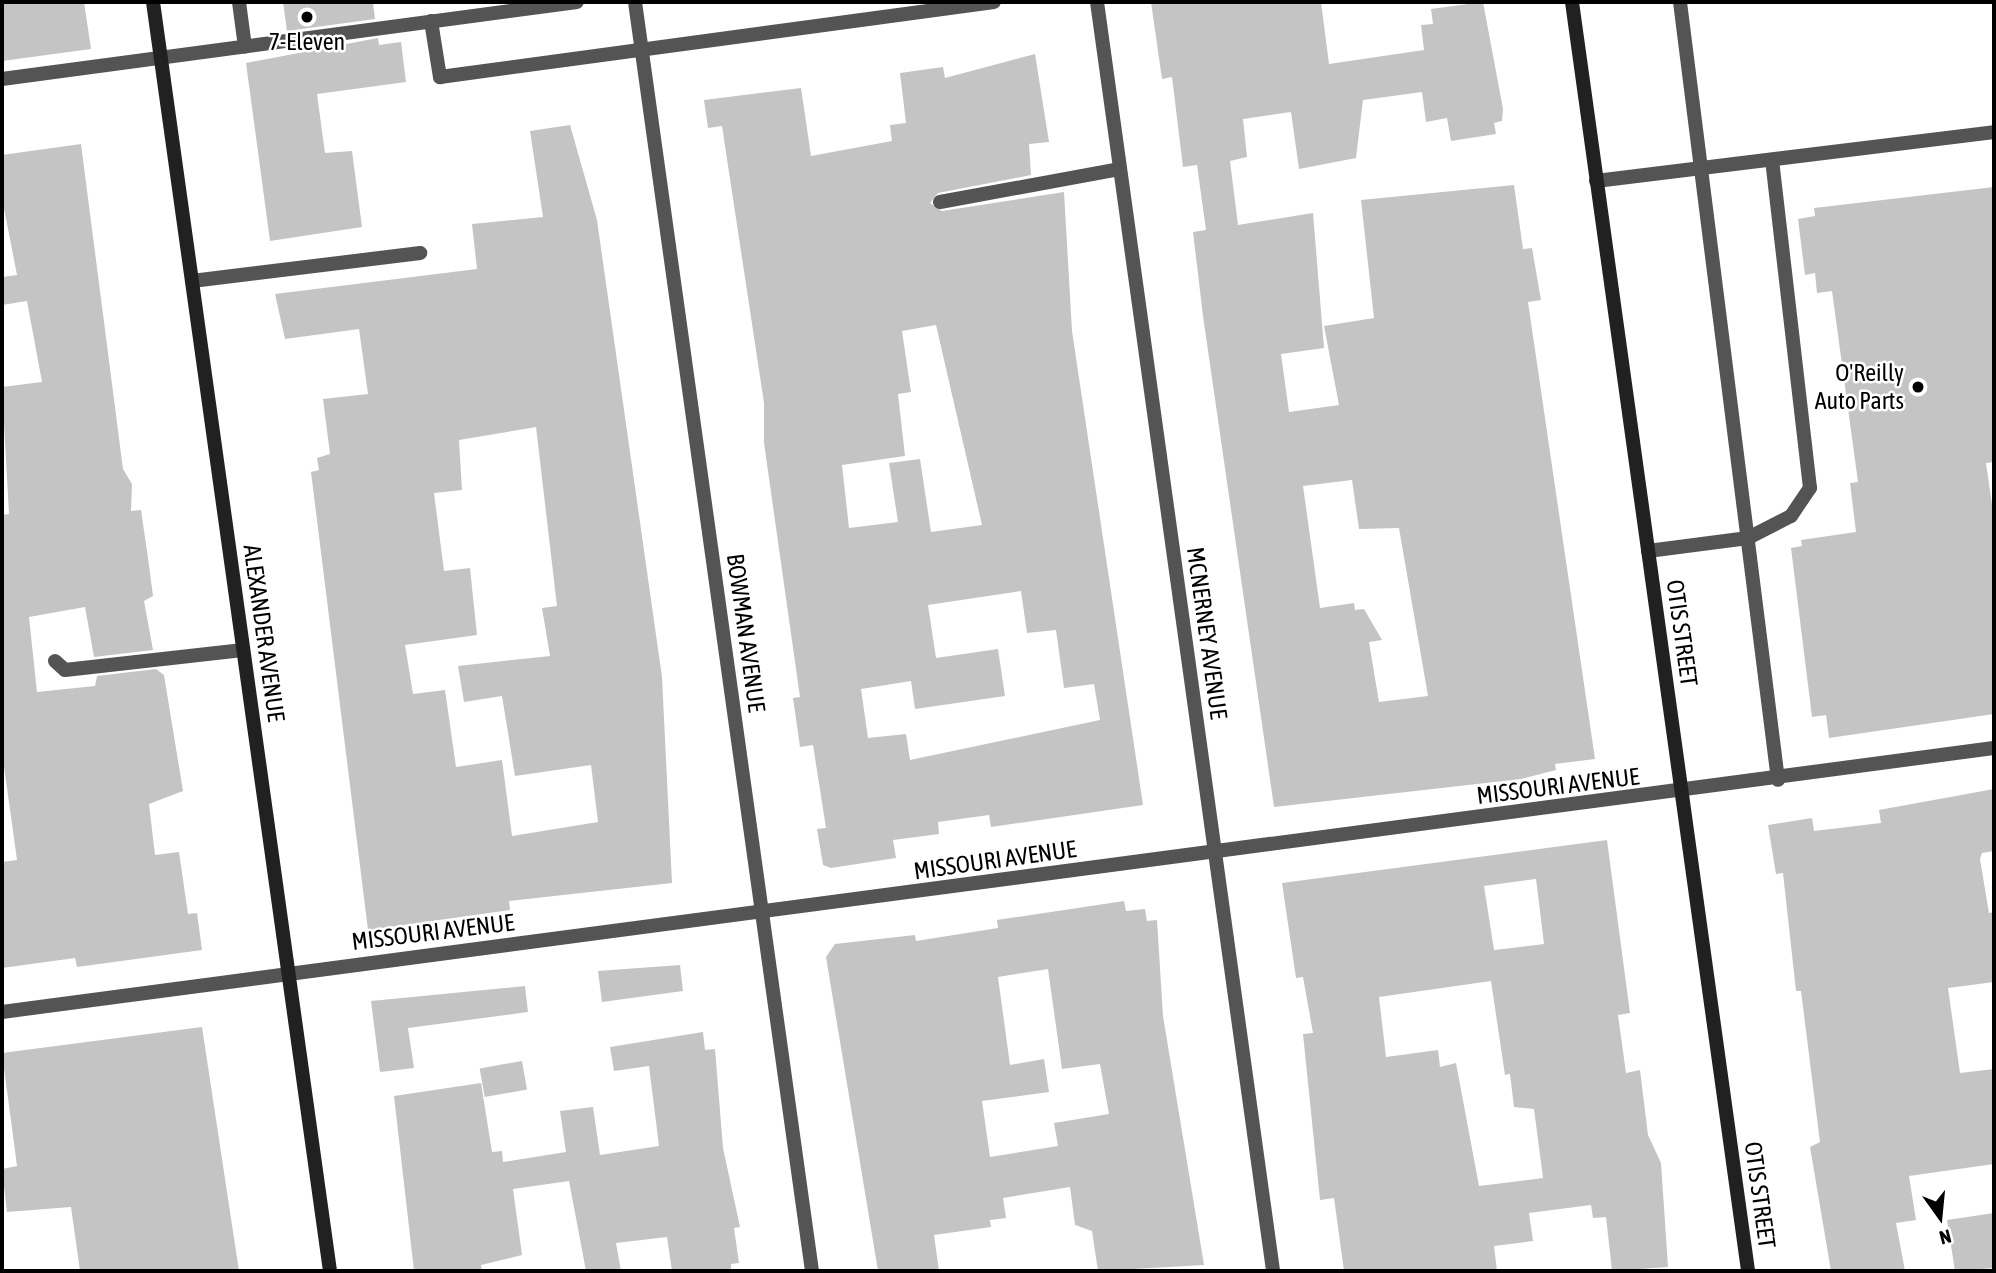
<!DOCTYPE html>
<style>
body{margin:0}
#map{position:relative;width:1996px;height:1273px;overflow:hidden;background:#fff;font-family:"Asap Condensed",sans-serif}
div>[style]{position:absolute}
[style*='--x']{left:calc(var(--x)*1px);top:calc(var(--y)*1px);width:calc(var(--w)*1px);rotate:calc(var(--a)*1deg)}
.building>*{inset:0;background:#c4c4c4;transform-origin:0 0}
.lane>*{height:14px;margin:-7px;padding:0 7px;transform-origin:7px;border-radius:7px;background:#545454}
.street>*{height:14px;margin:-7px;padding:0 7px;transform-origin:7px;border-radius:7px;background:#545454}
.secondary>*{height:14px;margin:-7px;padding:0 7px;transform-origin:7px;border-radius:7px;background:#212121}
.dots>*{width:19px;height:19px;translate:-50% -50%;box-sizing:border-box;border:4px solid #fff;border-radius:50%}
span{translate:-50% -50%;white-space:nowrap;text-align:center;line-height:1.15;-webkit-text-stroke:5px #fff;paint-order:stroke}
.poi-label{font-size:24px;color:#000}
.right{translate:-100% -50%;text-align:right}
.street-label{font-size:24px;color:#000}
.frame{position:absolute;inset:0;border:4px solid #000;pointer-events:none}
.north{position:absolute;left:1905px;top:1182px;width:70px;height:70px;-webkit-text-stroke:5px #fff;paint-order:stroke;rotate:165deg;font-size:19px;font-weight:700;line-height:28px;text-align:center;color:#000}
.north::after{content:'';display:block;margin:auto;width:24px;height:32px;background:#000;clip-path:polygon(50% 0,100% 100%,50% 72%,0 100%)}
</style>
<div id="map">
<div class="building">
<div style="clip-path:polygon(2px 2px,84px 2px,91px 49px,2px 61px)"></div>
<div style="clip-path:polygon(283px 2px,373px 2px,375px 19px,287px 31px)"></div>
<div style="clip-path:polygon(evenodd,1151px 2px,1321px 2px,1329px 64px,1424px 50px,1421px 25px,1433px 24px,1431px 9px,1483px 2px,1503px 109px,1502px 121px,1494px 123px,1496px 134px,1451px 141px,1447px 118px,1426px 122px,1422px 92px,1363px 100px,1356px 158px,1299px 169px,1291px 112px,1243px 119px,1247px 157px,1230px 161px,1238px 225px,1313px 213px,1324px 348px,1281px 354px,1289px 412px,1339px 405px,1324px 326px,1374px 318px,1361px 200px,1514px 185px,1523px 249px,1532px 248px,1541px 300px,1528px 302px,1595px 759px,1555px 764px,1556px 770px,1521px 779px,1274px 807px,1203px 316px,1193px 232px,1206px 230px,1197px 165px,1183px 167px,1172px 77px,1162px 79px,1151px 2px,1352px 480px,1359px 529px,1399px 528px,1428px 696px,1379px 702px,1369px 642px,1382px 640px,1364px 609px,1355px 610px,1354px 603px,1320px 608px,1303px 486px,1352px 480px)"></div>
<div style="clip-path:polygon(378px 38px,379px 45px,401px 42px,406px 82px,317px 94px,325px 153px,352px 151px,362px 227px,270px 241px,246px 63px)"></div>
<div style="clip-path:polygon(evenodd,1035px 54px,1049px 142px,1029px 144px,1031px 175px,938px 193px,930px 203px,942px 211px,1064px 192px,1072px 331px,1143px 805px,991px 827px,989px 815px,938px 822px,939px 834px,893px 840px,896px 858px,831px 868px,823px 865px,817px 829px,826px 828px,813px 745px,800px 747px,793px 698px,800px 697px,764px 443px,764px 403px,722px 126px,708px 128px,704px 100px,801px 88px,811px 156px,892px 141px,890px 125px,906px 123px,900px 73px,943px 67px,945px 78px,1035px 54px,936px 325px,982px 525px,931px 532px,920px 459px,889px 463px,898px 522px,849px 528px,842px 465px,905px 456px,898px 394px,911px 392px,902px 331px,936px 325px,1035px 54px,1021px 591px,1027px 633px,1056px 630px,1064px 688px,1094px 684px,1100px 720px,910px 760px,906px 734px,868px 738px,861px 689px,911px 681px,915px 709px,1005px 696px,998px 649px,936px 658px,928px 605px,1021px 591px)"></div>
<div style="clip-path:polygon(evenodd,570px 125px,597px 220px,662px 677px,672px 883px,509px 901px,510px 910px,368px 930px,311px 472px,319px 470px,317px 458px,330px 454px,323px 399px,368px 394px,359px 329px,285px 339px,275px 294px,477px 269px,472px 224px,543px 217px,530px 131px,570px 125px,536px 427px,557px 606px,542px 608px,550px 656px,458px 666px,464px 702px,502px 696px,515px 776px,591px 765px,598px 822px,512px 836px,502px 760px,456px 767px,445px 690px,413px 694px,405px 645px,477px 635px,470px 568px,444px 571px,434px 493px,462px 490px,459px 440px,536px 427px)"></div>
<div style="clip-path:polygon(81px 144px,123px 469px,132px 484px,131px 511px,141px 510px,148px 558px,153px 596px,144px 601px,153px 650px,94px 657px,85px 607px,29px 617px,37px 692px,95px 686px,97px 676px,156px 669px,164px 675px,183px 791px,149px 804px,155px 855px,179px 852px,188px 914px,197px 913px,202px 950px,77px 967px,75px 958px,2px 968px,2px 862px,17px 860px,2px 752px,2px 515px,9px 514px,2px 387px,42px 382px,27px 301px,2px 305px,2px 277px,17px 275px,2px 198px,2px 155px)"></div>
<div style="clip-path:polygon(1994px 187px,1994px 462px,1986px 463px,1994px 518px,1994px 714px,1829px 738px,1826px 715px,1812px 717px,1791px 548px,1802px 546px,1801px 540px,1856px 532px,1850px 483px,1858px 482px,1832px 291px,1817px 293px,1815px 273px,1805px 275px,1798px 219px,1815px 216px,1814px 208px)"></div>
<div style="clip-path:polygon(1994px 789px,1994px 851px,1982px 853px,1980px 859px,1989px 913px,1994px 912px,1994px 982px,1948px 988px,1960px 1073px,1994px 1069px,1994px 1164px,1909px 1176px,1916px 1220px,1896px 1223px,1905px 1271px,1831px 1271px,1810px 1147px,1820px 1142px,1801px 991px,1796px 991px,1783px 873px,1776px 874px,1768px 825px,1812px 818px,1814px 831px,1881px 823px,1879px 810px)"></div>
<div style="clip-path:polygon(evenodd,1607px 840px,1630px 1013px,1618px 1015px,1626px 1073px,1640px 1070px,1648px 1135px,1661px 1163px,1668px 1267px,1612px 1271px,1606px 1217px,1593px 1218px,1591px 1205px,1529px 1213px,1533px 1241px,1494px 1246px,1497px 1271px,1344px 1271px,1334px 1198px,1320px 1200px,1303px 1034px,1313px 1033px,1303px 977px,1296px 978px,1282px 883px,1607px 840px,1536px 879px,1544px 944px,1494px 950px,1484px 886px,1536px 879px,1607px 840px,1491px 981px,1505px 1075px,1510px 1074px,1514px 1107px,1534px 1109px,1543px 1178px,1479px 1186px,1456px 1063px,1440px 1067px,1438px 1050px,1386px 1057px,1379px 997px,1491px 981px)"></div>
<div style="clip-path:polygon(evenodd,1124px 901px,1126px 911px,1145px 909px,1147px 921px,1157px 920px,1163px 1016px,1204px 1265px,1098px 1271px,1092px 1231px,1075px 1225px,1070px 1187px,1003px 1198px,1006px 1218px,990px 1220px,991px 1227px,934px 1235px,939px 1271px,878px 1271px,826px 957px,835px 944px,915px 935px,916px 941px,998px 928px,997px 920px,1124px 901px,1048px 969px,1062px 1069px,1100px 1064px,1109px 1114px,1054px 1123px,1058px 1146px,990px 1157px,982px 1101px,1049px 1092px,1044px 1059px,1010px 1065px,998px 977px,1048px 969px)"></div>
<div style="clip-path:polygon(680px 965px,683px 991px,602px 1002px,598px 971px)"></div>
<div style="clip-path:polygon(525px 986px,528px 1012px,408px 1028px,414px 1068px,380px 1072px,371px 1001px)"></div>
<div style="clip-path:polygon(202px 1027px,239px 1271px,80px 1271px,71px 1207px,7px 1212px,2px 1169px,17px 1166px,2px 1053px)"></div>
<div style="clip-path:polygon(703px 1032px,705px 1050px,715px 1049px,723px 1148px,740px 1227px,734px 1228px,739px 1263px,731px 1264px,731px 1271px,672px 1271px,667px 1237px,616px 1243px,621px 1271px,586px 1271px,569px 1181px,513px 1189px,522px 1255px,481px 1265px,482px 1271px,414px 1271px,394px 1096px,481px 1083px,492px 1152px,502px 1151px,503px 1162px,566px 1152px,560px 1111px,593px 1107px,600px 1155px,659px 1146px,649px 1066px,614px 1071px,610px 1047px)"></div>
<div style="left:522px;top:1061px;width:29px;height:43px;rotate:80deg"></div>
<div style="clip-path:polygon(1994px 1213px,1994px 1268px,1955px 1271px,1947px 1220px)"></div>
</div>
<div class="lane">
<div style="--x:239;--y:2;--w:45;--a:82.4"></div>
<div style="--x:1680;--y:2;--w:784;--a:82.82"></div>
<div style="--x:431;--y:21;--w:57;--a:80.9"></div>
<div style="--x:440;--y:77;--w:559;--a:-7.71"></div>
<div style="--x:2;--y:79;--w:580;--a:-7.63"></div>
<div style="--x:1596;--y:181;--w:401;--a:-7"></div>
<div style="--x:940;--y:202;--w:182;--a:-10.4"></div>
<div style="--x:192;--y:281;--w:230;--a:-7"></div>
<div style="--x:1648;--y:551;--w:101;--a:-7.4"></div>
<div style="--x:1748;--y:538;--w:48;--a:-27.1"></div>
<div style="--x:1791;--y:516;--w:34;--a:-56"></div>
<div style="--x:1810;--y:488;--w:330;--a:-96.6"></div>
<div style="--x:55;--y:661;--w:13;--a:42"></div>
<div style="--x:65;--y:670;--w:179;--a:-6.4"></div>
</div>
<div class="street">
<div style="--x:635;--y:2;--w:1281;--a:82.06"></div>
<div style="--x:1097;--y:2;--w:1281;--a:82.1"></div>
<div style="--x:2;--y:1012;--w:2009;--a:-7.55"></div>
</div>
<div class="secondary">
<div style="--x:153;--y:2;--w:1281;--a:82.06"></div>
<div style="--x:1572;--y:2;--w:1281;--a:82.1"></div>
</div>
<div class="dots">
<div style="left:307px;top:17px;background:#000"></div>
<div style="left:1918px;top:387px;background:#000"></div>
</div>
<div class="poi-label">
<span style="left:307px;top:42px">7-Eleven</span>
<span class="right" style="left:1904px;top:387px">O'Reilly<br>Auto Parts</span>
</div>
<div class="street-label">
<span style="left:264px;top:633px;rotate:82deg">ALEXANDER AVENUE</span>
<span style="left:746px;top:633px;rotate:82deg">BOWMAN AVENUE</span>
<span style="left:1207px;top:633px;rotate:82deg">MCNERNEY AVENUE</span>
<span style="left:1682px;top:633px;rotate:82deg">OTIS STREET</span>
<span style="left:1558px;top:786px;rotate:-7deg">MISSOURI AVENUE</span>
<span style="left:995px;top:860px;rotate:-8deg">MISSOURI AVENUE</span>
<span style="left:433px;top:932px;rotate:-7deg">MISSOURI AVENUE</span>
<span style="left:1760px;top:1195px;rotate:82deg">OTIS STREET</span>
</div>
<div class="frame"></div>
<div class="north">N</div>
</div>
